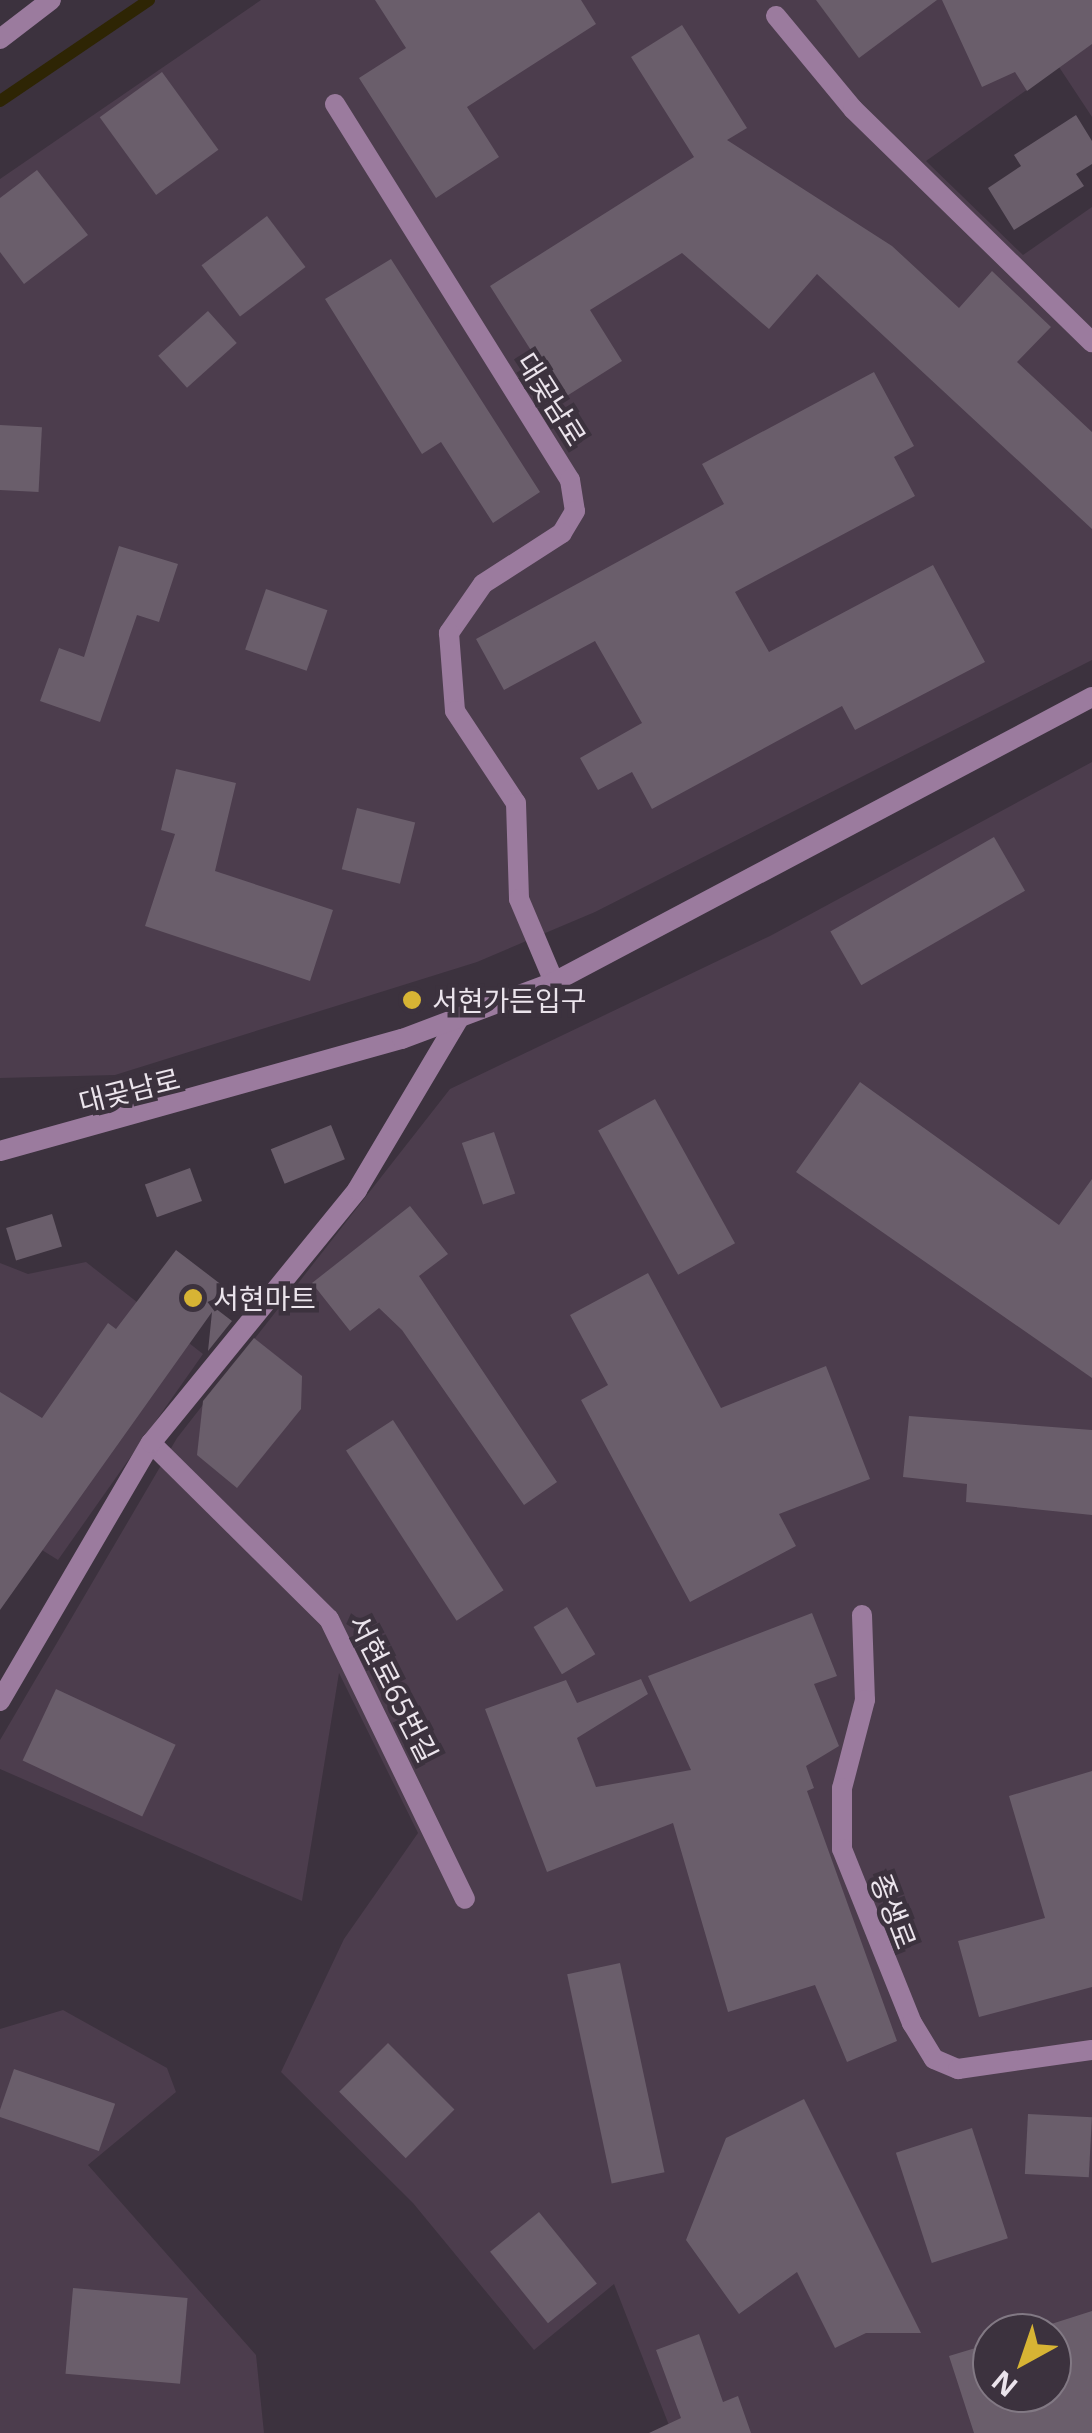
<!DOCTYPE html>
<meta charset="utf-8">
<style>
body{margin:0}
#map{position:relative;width:1092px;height:2433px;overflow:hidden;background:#3c323e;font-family:"Open Sans","Noto Sans KR",sans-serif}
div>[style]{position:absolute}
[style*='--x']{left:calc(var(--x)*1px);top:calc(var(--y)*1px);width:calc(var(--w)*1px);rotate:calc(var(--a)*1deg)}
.built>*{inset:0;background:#4c3d4d}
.stream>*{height:12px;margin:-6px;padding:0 6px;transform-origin:6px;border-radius:6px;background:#2e2504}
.building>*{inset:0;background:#6a5e6b;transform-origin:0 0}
.service>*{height:20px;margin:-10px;padding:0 10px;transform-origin:10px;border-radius:10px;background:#9b7b9e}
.tertiary>*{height:20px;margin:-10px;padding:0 10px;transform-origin:10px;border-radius:10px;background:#9b7b9e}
.dots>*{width:28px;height:28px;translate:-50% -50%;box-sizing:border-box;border:5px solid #3c323e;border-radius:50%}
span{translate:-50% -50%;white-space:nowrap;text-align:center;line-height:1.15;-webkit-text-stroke:9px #3c323e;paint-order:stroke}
.street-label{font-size:28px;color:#ebe4ec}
.poi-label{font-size:28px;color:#ebe4ec}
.left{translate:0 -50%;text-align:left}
.north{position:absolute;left:972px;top:2313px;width:100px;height:100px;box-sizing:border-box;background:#3c323e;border:2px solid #827984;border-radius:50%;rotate:220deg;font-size:28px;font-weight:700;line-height:40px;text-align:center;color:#ebe4ec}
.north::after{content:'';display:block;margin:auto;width:35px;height:45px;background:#d7b434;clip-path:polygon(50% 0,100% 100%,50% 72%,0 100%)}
</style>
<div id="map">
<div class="built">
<div style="clip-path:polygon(261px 0,1092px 0,1092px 117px,1059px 67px,926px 161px,1023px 255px,1092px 207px,1092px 660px,595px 912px,477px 962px,115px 1075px,0 1078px,0 179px)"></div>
<div style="clip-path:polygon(evenodd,1092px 762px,1092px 2433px,672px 2433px,614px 2284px,534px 2350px,413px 2203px,281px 2072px,344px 1939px,418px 1833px,339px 1673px,302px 1901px,0 1769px,0 1740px,177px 1438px,450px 1089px,770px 936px,1092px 762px,992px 2333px,1052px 2333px,1052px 2393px,992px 2393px,992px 2333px)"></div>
<div style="clip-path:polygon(86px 1262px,203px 1354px,58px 1560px,0 1524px,0 1263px,28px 1274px)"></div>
<div style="clip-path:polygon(63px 2010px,167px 2068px,176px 2092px,88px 2165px,256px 2355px,264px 2433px,0 2433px,0 2029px)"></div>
</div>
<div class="stream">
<div style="--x:0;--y:101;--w:180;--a:-34.1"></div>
</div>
<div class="building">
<div style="clip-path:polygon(375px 0,581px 0,596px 24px,467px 107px,499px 157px,436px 198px,359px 78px,406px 48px)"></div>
<div style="clip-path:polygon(816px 0,937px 0,859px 58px)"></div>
<div style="clip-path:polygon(942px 0,1092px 0,1092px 44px,1027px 91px,1015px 72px,982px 87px)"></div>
<div style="clip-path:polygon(682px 25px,747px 128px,727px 140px,892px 246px,959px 308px,992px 271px,1051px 327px,1017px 362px,1092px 432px,1092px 529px,817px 274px,769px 329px,682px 253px,590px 310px,622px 361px,562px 399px,490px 286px,694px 157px,631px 57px)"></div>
<div style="left:162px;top:72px;width:96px;height:77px;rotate:54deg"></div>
<div style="clip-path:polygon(1076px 115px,1092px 141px,1092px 164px,1076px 174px,1084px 186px,1014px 230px,988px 188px,1021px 166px,1014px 155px)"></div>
<div style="clip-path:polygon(37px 170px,88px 235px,24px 284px,0 252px,0 198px)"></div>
<div style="left:267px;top:216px;width:64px;height:82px;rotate:53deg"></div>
<div style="clip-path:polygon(391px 259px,540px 492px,493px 523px,441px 442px,422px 454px,325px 299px)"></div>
<div style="left:208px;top:311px;width:43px;height:67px;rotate:48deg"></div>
<div style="clip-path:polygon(874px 372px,914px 446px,894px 457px,915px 496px,735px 592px,769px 652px,933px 565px,985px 662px,855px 730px,842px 706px,652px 809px,632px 772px,598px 790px,580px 758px,642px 723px,595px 641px,504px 690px,476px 639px,724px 504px,702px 464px)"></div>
<div style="left:0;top:425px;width:42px;height:65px;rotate:3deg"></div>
<div style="clip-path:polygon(119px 546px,178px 564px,159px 622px,137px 615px,100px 722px,40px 701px,59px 648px,84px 657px)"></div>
<div style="left:266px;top:589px;width:65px;height:64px;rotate:19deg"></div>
<div style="clip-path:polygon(176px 769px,236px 783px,215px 871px,333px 910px,310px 981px,145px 926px,175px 834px,161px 830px)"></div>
<div style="left:357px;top:808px;width:60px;height:63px;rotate:14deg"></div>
<div style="left:994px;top:837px;width:62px;height:189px;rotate:60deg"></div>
<div style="clip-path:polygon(860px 1082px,1059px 1225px,1092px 1179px,1092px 1378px,796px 1172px)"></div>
<div style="left:655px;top:1099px;width:165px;height:65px;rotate:61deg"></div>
<div style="left:331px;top:1125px;width:37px;height:65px;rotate:68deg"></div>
<div style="left:494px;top:1132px;width:65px;height:34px;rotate:71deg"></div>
<div style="left:190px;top:1168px;width:35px;height:48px;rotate:70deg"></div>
<div style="clip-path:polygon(410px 1206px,448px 1254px,419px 1276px,557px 1482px,524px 1505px,402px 1330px,379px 1308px,350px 1331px,312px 1283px)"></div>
<div style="left:52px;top:1214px;width:34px;height:48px;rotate:73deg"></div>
<div style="clip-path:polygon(176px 1250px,227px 1289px,215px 1308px,232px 1321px,208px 1351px,212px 1312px,0 1610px,0 1392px,42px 1418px,108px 1323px,116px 1329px)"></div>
<div style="clip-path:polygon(648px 1273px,721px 1408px,826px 1366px,870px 1479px,779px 1514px,796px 1546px,690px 1602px,581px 1400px,608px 1385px,570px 1315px)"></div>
<div style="clip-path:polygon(254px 1338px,302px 1376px,301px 1409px,237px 1488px,197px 1455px,203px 1401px)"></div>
<div style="clip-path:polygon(909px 1416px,1092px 1430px,1092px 1515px,966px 1502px,967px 1484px,903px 1477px)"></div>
<div style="left:393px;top:1420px;width:203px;height:56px;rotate:57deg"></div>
<div style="left:567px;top:1607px;width:55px;height:39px;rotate:59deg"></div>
<div style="clip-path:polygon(812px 1613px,837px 1676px,814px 1684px,839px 1746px,806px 1766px,814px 1788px,807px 1791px,897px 2041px,847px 2062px,815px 1985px,728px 2012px,673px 1823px,547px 1872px,485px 1709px,566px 1680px,577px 1703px,641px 1679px,648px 1694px,577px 1738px,596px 1787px,691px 1770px,648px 1676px)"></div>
<div style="left:56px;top:1689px;width:132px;height:79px;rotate:25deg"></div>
<div style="clip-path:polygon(1092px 1771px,1092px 1987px,979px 2017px,958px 1941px,1045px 1918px,1009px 1796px)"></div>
<div style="left:620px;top:1963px;width:214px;height:54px;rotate:78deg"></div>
<div style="left:388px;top:2043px;width:94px;height:69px;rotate:45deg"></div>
<div style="left:14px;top:2069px;width:107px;height:50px;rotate:19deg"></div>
<div style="clip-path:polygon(804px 2099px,921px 2333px,866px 2333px,835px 2348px,797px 2272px,739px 2314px,686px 2240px,726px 2138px)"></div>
<div style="left:1028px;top:2114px;width:64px;height:60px;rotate:3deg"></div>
<div style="left:972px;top:2128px;width:116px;height:80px;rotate:72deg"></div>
<div style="left:539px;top:2212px;width:92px;height:63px;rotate:51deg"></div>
<div style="left:73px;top:2288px;width:115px;height:86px;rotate:5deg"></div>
<div style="clip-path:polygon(1092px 2311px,1092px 2433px,974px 2433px,949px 2356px,992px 2343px,992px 2393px,1052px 2393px,1052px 2333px,1023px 2333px)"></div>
<div style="clip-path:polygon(699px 2334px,723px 2402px,738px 2396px,751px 2433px,649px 2433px,681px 2418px,656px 2350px)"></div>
</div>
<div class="service">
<div style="--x:776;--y:16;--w:121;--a:50.4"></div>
<div style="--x:853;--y:109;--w:334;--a:44.3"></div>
<div style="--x:0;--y:39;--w:64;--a:-37.4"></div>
<div style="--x:335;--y:104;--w:443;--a:58"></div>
<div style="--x:570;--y:480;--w:31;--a:81"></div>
<div style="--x:575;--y:511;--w:26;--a:121"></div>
<div style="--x:562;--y:533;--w:94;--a:147.2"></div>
<div style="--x:483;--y:584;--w:60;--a:124.8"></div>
<div style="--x:449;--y:633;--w:78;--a:85.6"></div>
<div style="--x:455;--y:711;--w:110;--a:56.5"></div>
<div style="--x:516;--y:803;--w:96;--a:88.2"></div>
<div style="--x:519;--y:899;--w:90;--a:67.1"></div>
<div style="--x:151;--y:1443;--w:250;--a:44.7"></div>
<div style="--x:329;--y:1619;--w:311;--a:64.1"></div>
<div style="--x:862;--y:1615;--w:85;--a:88"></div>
<div style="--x:865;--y:1700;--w:91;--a:104.6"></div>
<div style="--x:842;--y:1788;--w:61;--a:90"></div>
<div style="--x:842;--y:1849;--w:188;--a:68.1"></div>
<div style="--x:912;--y:2023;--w:42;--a:58.6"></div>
<div style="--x:934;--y:2059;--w:26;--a:23"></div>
<div style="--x:958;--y:2069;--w:135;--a:-8.1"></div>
<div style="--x:0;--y:1701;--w:299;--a:-59.7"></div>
<div style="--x:151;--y:1443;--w:326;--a:-50.8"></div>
<div style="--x:357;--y:1190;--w:200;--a:-59.3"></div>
</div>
<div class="tertiary">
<div style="--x:0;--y:1151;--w:417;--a:-15.6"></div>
<div style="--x:402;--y:1039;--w:162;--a:-20.6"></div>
<div style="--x:554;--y:982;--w:609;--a:-27.91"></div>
</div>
<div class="dots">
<div style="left:412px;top:1000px;background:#d7b434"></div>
<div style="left:193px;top:1298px;background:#d7b434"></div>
</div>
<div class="street-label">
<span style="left:552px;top:399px;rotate:58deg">대곶남로</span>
<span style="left:129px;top:1090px;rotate:-14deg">대곶남로</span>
<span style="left:394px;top:1688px;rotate:63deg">서현로65번길</span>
<span style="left:894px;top:1911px;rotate:69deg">종생로</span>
</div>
<div class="poi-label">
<span class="left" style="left:432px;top:1000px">서현가든입구</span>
<span class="left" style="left:213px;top:1298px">서현마트</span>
</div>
<div class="north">N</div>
</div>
